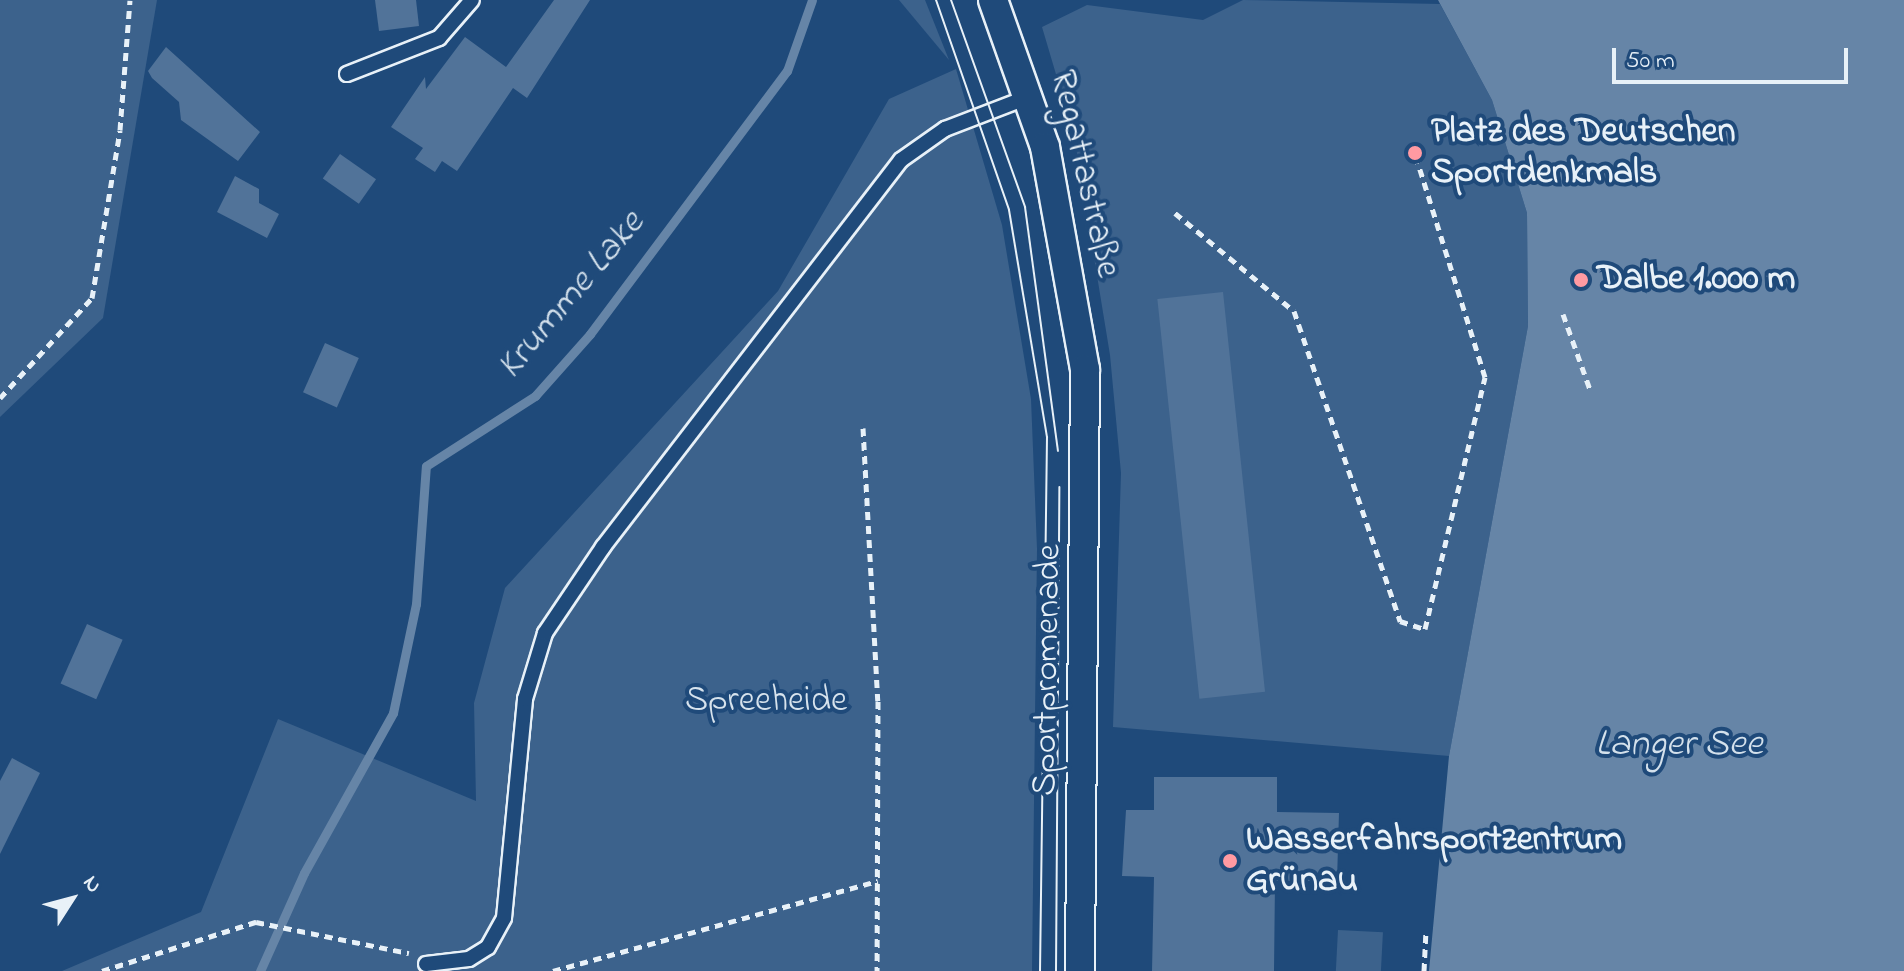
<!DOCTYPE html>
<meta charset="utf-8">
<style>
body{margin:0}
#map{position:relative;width:1904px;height:971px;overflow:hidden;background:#1f4a7a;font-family:"Indie Flower",sans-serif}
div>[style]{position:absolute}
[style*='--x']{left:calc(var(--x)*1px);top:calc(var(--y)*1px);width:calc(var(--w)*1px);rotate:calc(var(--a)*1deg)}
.green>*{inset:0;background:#3c628c;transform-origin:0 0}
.water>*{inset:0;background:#6685a7}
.stream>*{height:9px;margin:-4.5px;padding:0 4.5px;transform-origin:4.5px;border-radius:4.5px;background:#6685a7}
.building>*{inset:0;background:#517399;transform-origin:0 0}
.path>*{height:5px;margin-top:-2.5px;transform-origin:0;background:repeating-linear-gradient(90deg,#e8f1f8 0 8px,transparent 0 14px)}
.roads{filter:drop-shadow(2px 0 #e8f1f8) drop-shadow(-2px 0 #e8f1f8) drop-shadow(0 2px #e8f1f8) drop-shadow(0 -2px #e8f1f8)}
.lane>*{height:14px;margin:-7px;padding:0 7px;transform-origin:7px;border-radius:7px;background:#1f4a7a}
.street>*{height:28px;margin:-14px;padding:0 14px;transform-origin:14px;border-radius:14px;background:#1f4a7a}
.tram>*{height:2px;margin:-1px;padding:0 1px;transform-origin:1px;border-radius:1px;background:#e8f1f8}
.dots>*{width:22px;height:22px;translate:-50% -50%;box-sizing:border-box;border:4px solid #1f4a7a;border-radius:50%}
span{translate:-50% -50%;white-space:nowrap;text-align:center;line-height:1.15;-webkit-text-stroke:8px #1f4a7a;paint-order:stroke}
.poi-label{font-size:36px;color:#e8f1f8;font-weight:700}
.left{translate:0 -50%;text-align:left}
.street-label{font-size:36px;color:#e8f1f8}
.park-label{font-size:36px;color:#d7e3ed}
.water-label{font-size:38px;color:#d4e1ec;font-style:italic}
.north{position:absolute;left:32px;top:859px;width:80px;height:80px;-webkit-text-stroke:6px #1f4a7a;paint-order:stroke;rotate:54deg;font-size:22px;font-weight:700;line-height:32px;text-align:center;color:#e8f1f8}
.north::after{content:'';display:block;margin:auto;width:28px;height:36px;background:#e8f1f8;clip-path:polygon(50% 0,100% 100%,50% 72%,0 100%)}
.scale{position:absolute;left:1612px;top:48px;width:236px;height:36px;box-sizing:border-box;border:4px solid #e8f1f8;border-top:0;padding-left:10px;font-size:24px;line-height:28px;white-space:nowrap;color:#e8f1f8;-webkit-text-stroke:6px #1f4a7a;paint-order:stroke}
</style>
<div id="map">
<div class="green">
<div style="clip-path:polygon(0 0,157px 0,103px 318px,0 417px)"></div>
<div style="clip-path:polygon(899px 0,925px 0,949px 60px)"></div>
<div style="clip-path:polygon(1243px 0,1440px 4px,1492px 100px,1527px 213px,1528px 326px,1449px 756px,1113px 727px,1121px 473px,1110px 355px,1074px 135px,1042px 27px,1087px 5px,1203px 20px)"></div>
<div style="clip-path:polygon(956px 69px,1002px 225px,1031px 399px,1037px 549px,1032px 971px,62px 971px,201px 912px,278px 719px,476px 801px,474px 703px,505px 588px,778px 291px,889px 99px)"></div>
<div style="left:1338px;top:930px;width:45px;height:41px;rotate:3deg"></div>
</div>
<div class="water">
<div style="clip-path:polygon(1438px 0,1904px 0,1904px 971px,1429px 971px,1449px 756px,1528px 326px,1527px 213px,1492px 100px)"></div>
</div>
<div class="stream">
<div style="--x:260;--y:971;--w:107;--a:-65.8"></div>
<div style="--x:304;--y:873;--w:183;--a:-60.9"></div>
<div style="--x:393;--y:713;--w:111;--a:-78.1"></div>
<div style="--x:416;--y:604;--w:138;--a:-85.9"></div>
<div style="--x:426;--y:466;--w:130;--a:-32.7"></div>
<div style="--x:535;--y:396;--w:83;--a:-48.4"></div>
<div style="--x:590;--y:334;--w:329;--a:-53.2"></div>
<div style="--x:787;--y:71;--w:75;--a:-70.6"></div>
</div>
<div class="building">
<div style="clip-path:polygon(375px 0,416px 0,419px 26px,379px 31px)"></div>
<div style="clip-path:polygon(554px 0,590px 0,527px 98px,513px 88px,457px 171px,442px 161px,435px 172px,415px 159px,423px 148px,391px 127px,425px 77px,426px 89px,465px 37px,506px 67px)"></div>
<div style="clip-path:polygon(166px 47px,260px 132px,238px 161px,181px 120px,179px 102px,152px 78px,148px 71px)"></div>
<div style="left:340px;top:154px;width:44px;height:30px;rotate:35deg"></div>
<div style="clip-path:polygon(235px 176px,259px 189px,259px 203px,279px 214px,267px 238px,217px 212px)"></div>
<div style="left:1223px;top:292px;width:402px;height:66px;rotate:84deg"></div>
<div style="left:325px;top:343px;width:37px;height:54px;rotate:24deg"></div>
<div style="left:87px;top:624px;width:39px;height:65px;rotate:24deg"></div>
<div style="clip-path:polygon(12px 758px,40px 773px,0 854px,0 781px)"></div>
<div style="clip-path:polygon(1154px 777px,1277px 777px,1277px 812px,1339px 813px,1337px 881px,1275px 881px,1274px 971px,1152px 971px,1154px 877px,1122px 876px,1126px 810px,1154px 810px)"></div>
</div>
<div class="path">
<div style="--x:1175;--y:213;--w:154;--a:39.5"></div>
<div style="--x:1294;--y:311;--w:328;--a:71.1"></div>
<div style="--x:1400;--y:621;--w:26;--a:18"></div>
<div style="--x:1425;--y:629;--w:259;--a:-76.6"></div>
<div style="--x:1485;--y:377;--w:235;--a:-107.4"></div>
<div style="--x:1563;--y:314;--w:83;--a:70.3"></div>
<div style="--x:0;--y:398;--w:136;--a:-47.4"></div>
<div style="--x:92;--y:298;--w:170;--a:-80.5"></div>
<div style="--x:120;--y:130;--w:130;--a:-85.6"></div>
<div style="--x:863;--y:428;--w:273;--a:86.9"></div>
<div style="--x:878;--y:701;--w:270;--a:90.2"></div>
<div style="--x:102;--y:971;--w:162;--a:-17.7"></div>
<div style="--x:256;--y:922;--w:156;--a:11.5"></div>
<div style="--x:553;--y:971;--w:337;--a:-15.5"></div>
<div style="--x:1424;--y:971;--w:41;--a:-87.2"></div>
</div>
<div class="roads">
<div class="lane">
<div style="--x:347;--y:74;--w:99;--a:-21.4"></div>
<div style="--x:439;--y:38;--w:50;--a:-49"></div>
<div style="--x:426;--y:964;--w:43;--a:-6.6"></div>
<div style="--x:469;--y:959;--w:22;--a:-32"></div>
<div style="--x:488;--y:947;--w:33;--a:-61"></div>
<div style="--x:504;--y:918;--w:220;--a:-84.5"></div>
<div style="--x:525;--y:699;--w:69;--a:-73.1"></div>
<div style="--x:545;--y:633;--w:104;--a:-56"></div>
<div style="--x:603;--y:547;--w:488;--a:-52.4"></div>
<div style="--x:901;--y:160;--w:54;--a:-35.2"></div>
<div style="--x:945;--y:129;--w:92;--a:-21"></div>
</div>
<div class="street">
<div style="--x:993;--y:0;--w:156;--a:70.5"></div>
<div style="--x:1045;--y:147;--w:226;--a:79.8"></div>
<div style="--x:1085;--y:369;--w:602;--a:90.48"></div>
</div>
</div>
<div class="tram">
<div style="--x:936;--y:0;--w:222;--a:70.8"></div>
<div style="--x:1009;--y:210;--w:230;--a:80.5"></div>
<div style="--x:1047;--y:437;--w:534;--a:90.75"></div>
<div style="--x:951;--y:0;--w:220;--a:70.3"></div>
<div style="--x:1025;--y:207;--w:246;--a:82.3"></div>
<div style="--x:1056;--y:971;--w:484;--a:-89.6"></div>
</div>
<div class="dots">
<div style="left:1415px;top:153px;background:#ff9aa2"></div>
<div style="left:1581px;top:280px;background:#ff9aa2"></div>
<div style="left:1230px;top:861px;background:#ff9aa2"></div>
</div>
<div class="poi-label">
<span class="left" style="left:1431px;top:153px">Platz des Deutschen<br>Sportdenkmals</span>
<span class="left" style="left:1597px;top:280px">Dalbe 1.000 m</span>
<span class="left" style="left:1246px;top:861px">Wasserfahrsportzentrum<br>Grünau</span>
</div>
<div class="street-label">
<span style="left:1084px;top:174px;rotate:77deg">Regattastraße</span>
<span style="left:1048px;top:670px;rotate:-89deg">Sportpromenade</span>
</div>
<div class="park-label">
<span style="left:766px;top:702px">Spreeheide</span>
</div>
<div class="water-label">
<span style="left:572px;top:296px;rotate:-50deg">Krumme Lake</span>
<span style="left:1679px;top:746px">Langer See</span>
</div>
<div class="north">N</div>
<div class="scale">50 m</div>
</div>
